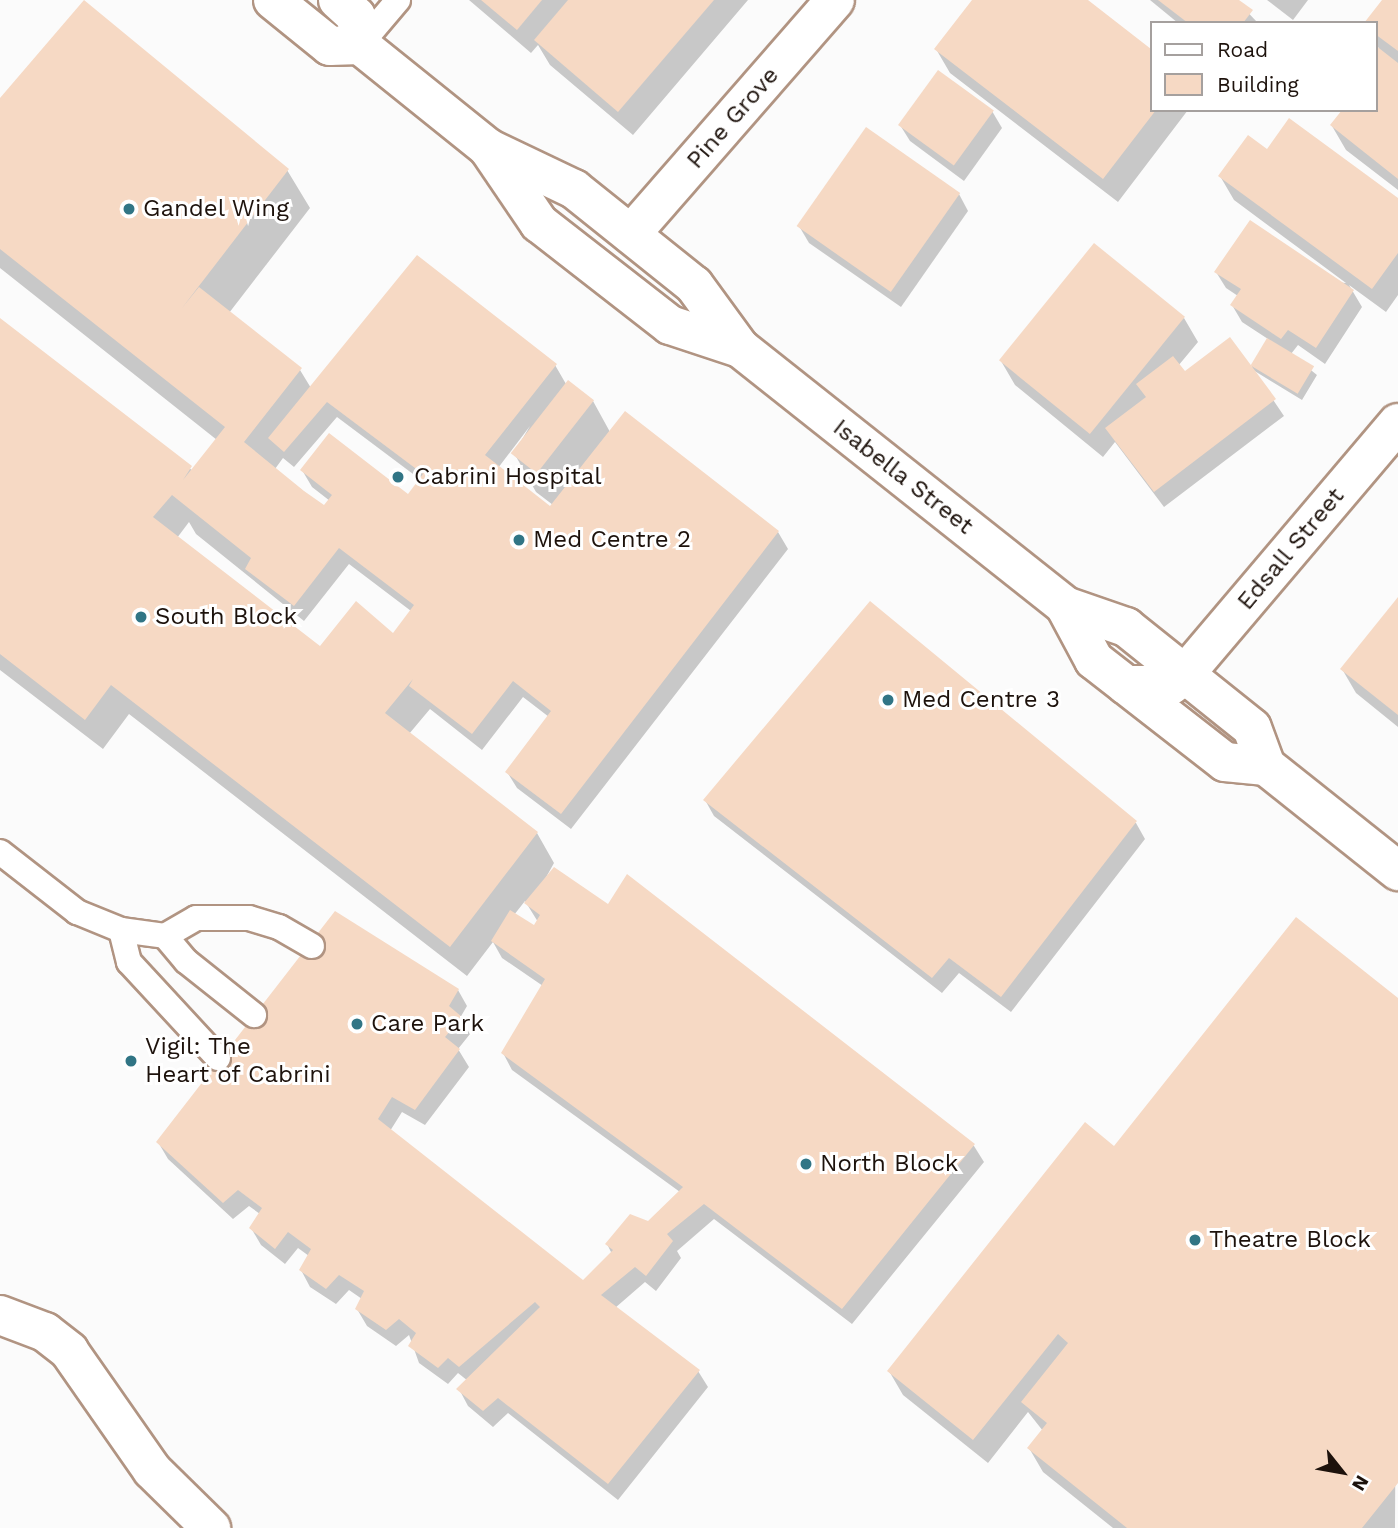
<!DOCTYPE html>
<style>
body{margin:0}
#map{position:relative;width:1398px;height:1528px;overflow:hidden;background:#fbfbfb;font-family:"Work Sans",sans-serif}
div>[style]{position:absolute}
[style*='--x']{left:calc(var(--x)*1px);top:calc(var(--y)*1px);width:calc(var(--w)*1px);rotate:calc(var(--a)*1deg)}
.shadow>*{inset:0;background:#0003}
.building>*{inset:0;background:#f6d9c4;transform-origin:0 0}
.roads{filter:drop-shadow(2px 0 #b19482) drop-shadow(-2px 0 #b19482) drop-shadow(0 2px #b19482) drop-shadow(0 -2px #b19482)}
.lane>*{height:24px;margin:-12px;padding:0 12px;transform-origin:12px;border-radius:12px;background:#fff}
.street>*{height:38px;margin:-19px;padding:0 19px;transform-origin:19px;border-radius:19px;background:#fff}
.dots>*{width:19px;height:19px;translate:-50% -50%;box-sizing:border-box;border:4px solid #fff;border-radius:50%}
span{translate:-50% -50%;white-space:nowrap;text-align:center;line-height:1.15;-webkit-text-stroke:6px #fff;paint-order:stroke}
.street-label{font-size:24px;color:#1d120c}
.poi-label{font-size:24px;color:#1d120c}
.left{translate:0 -50%;text-align:left}
.legend{position:absolute;left:1150px;top:21px;width:228px;height:91px;box-sizing:border-box;background:#fff;border:2px solid #a5a09e;margin:0;padding:9px 12px;list-style:none;font-size:21px;color:#1d120c}
.legend li{display:flex;align-items:center;gap:14px;height:35px}
.legend b{width:35px;border:2px solid #a5a09e}
.north{position:absolute;left:1307px;top:1437px;width:70px;height:70px;-webkit-text-stroke:5px #fff;paint-order:stroke;rotate:121deg;font-size:19px;font-weight:700;line-height:28px;text-align:center;color:#1d120c}
.north::after{content:'';display:block;margin:auto;width:24px;height:32px;background:#1d120c;clip-path:polygon(50% 0,100% 100%,50% 72%,0 100%)}
</style>
<div id="map">
<div class="shadow">
<div style="clip-path:polygon(469px 0,748px 0,633px 135px,550px 65px,538px 45px,531px 53px)"></div>
<div style="clip-path:polygon(974px 0,1085px 0,1151px 51px,1151px 110px,1188px 110px,1118px 202px,950px 73px,936px 49px)"></div>
<div style="clip-path:polygon(1150px 0,1236px 0,1258px 23px,1178px 23px)"></div>
<div style="clip-path:polygon(1267px 0,1308px 0,1293px 20px)"></div>
<div style="clip-path:polygon(1384px 0,1398px 0,1398px 190px,1346px 150px,1332px 126px,1375px 110px,1381px 52px,1375px 42px,1375px 23px)"></div>
<div style="clip-path:polygon(evenodd,0 100px,287px 170px,310px 208px,229px 313px,300px 370px,311px 388px,555px 365px,566px 384px,593px 401px,610px 432px,625px 413px,778px 532px,788px 549px,571px 829px,517px 788px,507px 772px,549px 717px,523px 697px,482px 750px,430px 709px,409px 734px,537px 833px,554px 863px,544px 881px,608px 906px,628px 877px,974px 1146px,984px 1162px,852px 1324px,714px 1219px,677px 1251px,681px 1258px,656px 1291px,645px 1282px,615px 1308px,698px 1371px,708px 1387px,618px 1500px,508px 1413px,493px 1427px,468px 1406px,459px 1389px,468px 1381px,458px 1373px,448px 1384px,419px 1363px,409px 1335px,396px 1346px,367px 1326px,357px 1309px,362px 1299px,349px 1290px,336px 1304px,310px 1287px,301px 1270px,309px 1256px,298px 1248px,285px 1264px,261px 1245px,251px 1228px,260px 1214px,249px 1206px,233px 1219px,168px 1159px,158px 1142px,458px 990px,467px 1006px,460px 1018px,470px 1034px,458px 1049px,469px 1067px,425px 1125px,402px 1112px,390px 1131px,583px 1282px,612px 1254px,607px 1244px,648px 1223px,680px 1192px,512px 1070px,503px 1053px,543px 986px,502px 958px,493px 942px,467px 976px,129px 714px,103px 749px,0 670px,0 320px,193px 471px,217px 440px,0 268px,0 100px,337px 417px,421px 480px,408px 496px,302px 470px,312px 487px,330px 501px,325px 508px,275px 469px,283px 458px,294px 467px,337px 417px,0 100px,530px 426px,514px 453px,536px 492px,553px 505px,550px 509px,498px 468px,530px 426px,0 100px,189px 522px,196px 534px,304px 621px,349px 564px,411px 611px,394px 634px,320px 648px,177px 538px,189px 522px,0 100px,525px 901px,538px 922px,535px 927px,514px 915px,525px 901px)"></div>
<div style="clip-path:polygon(992px 111px,1002px 128px,964px 181px,910px 141px,900px 125px)"></div>
<div style="clip-path:polygon(1267px 151px,1398px 200px,1398px 295px,1386px 312px,1349px 285px,1362px 307px,1325px 364px,1298px 345px,1291px 354px,1317px 375px,1302px 400px,1253px 370px,1284px 416px,1164px 507px,1115px 442px,1103px 457px,1015px 385px,1001px 361px,1184px 318px,1198px 342px,1178px 366px,1184px 374px,1251px 368px,1268px 339px,1242px 322px,1232px 305px,1238px 296px,1226px 288px,1216px 272px,1346px 283px,1234px 200px,1220px 176px)"></div>
<div style="clip-path:polygon(959px 194px,968px 211px,901px 307px,809px 243px,799px 226px)"></div>
<div style="clip-path:polygon(1398px 599px,1398px 727px,1356px 693px,1342px 669px)"></div>
<div style="clip-path:polygon(705px 800px,1136px 823px,1145px 839px,1011px 1012px,959px 973px,942px 993px,714px 816px)"></div>
<div style="clip-path:polygon(1398px 1000px,1395px 1528px,1113px 1528px,1043px 1472px,1029px 1448px,1043px 1431px,1028px 1412px,988px 1463px,903px 1395px,889px 1371px,1115px 1148px)"></div>
</div>
<div class="building">
<div style="clip-path:polygon(evenodd,84px 0,289px 169px,182px 308px,199px 287px,302px 368px,244px 442px,304px 491px,324px 505px,332px 495px,300px 470px,329px 433px,408px 494px,423px 474px,327px 402px,284px 452px,268px 438px,417px 255px,557px 364px,485px 455px,550px 506px,625px 411px,779px 531px,561px 814px,505px 772px,551px 711px,513px 681px,472px 734px,409px 686px,413px 679px,385px 713px,538px 832px,450px 947px,111px 685px,85px 720px,0 654px,0 318px,192px 466px,183px 480px,225px 427px,0 249px,0 98px,84px 0,172px 495px,251px 558px,245px 569px,294px 606px,339px 548px,414px 605px,393px 633px,356px 601px,320px 646px,153px 517px,172px 495px)"></div>
<div style="clip-path:polygon(481px 0,542px 0,517px 30px)"></div>
<div style="clip-path:polygon(568px 0,714px 0,618px 112px,534px 40px)"></div>
<div style="clip-path:polygon(972px 0,1088px 0,1151px 49px,1151px 110px,1156px 110px,1103px 179px,934px 49px)"></div>
<div style="clip-path:polygon(1158px 0,1239px 0,1253px 10px,1243px 23px,1188px 23px)"></div>
<div style="clip-path:polygon(1382px 0,1398px 0,1398px 51px,1375px 34px,1375px 23px,1364px 23px)"></div>
<div style="clip-path:polygon(1375px 45px,1398px 63px,1398px 179px,1330px 125px,1342px 110px,1375px 110px)"></div>
<div style="left:938px;top:70px;width:69px;height:68px;rotate:36deg"></div>
<div style="clip-path:polygon(1289px 118px,1398px 198px,1398px 253px,1372px 289px,1218px 176px,1248px 135px,1267px 149px)"></div>
<div style="left:866px;top:127px;width:115px;height:121px;rotate:35deg"></div>
<div style="clip-path:polygon(1250px 220px,1354px 290px,1316px 348px,1288px 330px,1281px 339px,1230px 305px,1241px 289px,1214px 272px)"></div>
<div style="left:1094px;top:243px;width:117px;height:151px;rotate:39deg"></div>
<div style="clip-path:polygon(1230px 337px,1276px 399px,1154px 492px,1105px 428px,1146px 397px,1136px 384px,1173px 356px,1185px 371px)"></div>
<div style="left:1267px;top:338px;width:55px;height:32px;rotate:31deg"></div>
<div style="left:568px;top:380px;width:33px;height:93px;rotate:38deg"></div>
<div style="clip-path:polygon(1398px 597px,1398px 715px,1340px 669px)"></div>
<div style="clip-path:polygon(870px 601px,1137px 821px,1001px 997px,949px 958px,932px 978px,703px 800px)"></div>
<div style="clip-path:polygon(554px 867px,608px 904px,627px 874px,975px 1144px,842px 1309px,704px 1204px,667px 1234px,673px 1241px,646px 1276px,635px 1267px,601px 1295px,700px 1370px,608px 1484px,498px 1398px,483px 1411px,456px 1389px,540px 1307px,535px 1302px,459px 1367px,448px 1358px,438px 1368px,408px 1346px,416px 1333px,399px 1319px,386px 1330px,355px 1309px,364px 1291px,339px 1275px,326px 1289px,299px 1270px,311px 1249px,288px 1232px,275px 1249px,249px 1228px,262px 1208px,238px 1190px,223px 1203px,156px 1142px,335px 911px,459px 989px,449px 1006px,462px 1017px,445px 1037px,460px 1049px,415px 1110px,392px 1097px,378px 1119px,583px 1280px,613px 1250px,605px 1244px,630px 1214px,648px 1221px,683px 1187px,501px 1053px,545px 979px,491px 941px,510px 910px,534px 925px,540px 915px,524px 903px)"></div>
<div style="clip-path:polygon(1296px 917px,1398px 998px,1398px 1483px,1362px 1528px,1127px 1528px,1027px 1448px,1047px 1423px,1021px 1402px,1068px 1343px,1058px 1334px,973px 1440px,887px 1371px,1085px 1122px,1114px 1146px)"></div>
</div>
<div class="roads">
<div class="lane">
<div style="--x:360;--y:45;--w:59;--a:-49.8"></div>
<div style="--x:0;--y:852;--w:98;--a:37.9"></div>
<div style="--x:77;--y:912;--w:48;--a:22.2"></div>
<div style="--x:121;--y:930;--w:44;--a:7.8"></div>
<div style="--x:121;--y:930;--w:33;--a:76"></div>
<div style="--x:129;--y:962;--w:131;--a:47.2"></div>
<div style="--x:165;--y:936;--w:36;--a:-30"></div>
<div style="--x:196;--y:918;--w:53;--a:0"></div>
<div style="--x:249;--y:918;--w:31;--a:17"></div>
<div style="--x:279;--y:927;--w:38;--a:30"></div>
<div style="--x:165;--y:936;--w:33;--a:50"></div>
<div style="--x:186;--y:961;--w:87;--a:38.5"></div>
</div>
<div class="street">
<div style="--x:273;--y:0;--w:73;--a:38.9"></div>
<div style="--x:330;--y:46;--w:30;--a:-2"></div>
<div style="--x:360;--y:45;--w:164;--a:38.8"></div>
<div style="--x:488;--y:148;--w:95;--a:25.5"></div>
<div style="--x:574;--y:189;--w:154;--a:38.7"></div>
<div style="--x:694;--y:285;--w:78;--a:53.9"></div>
<div style="--x:740;--y:348;--w:415;--a:38.4"></div>
<div style="--x:1065;--y:606;--w:65;--a:19"></div>
<div style="--x:1126;--y:627;--w:161;--a:38.7"></div>
<div style="--x:1252;--y:728;--w:40;--a:69.8"></div>
<div style="--x:1266;--y:766;--w:169;--a:38.5"></div>
<div style="--x:338;--y:0;--w:24;--a:42"></div>
<div style="--x:356;--y:16;--w:29;--a:82"></div>
<div style="--x:488;--y:148;--w:91;--a:55.8"></div>
<div style="--x:539;--y:223;--w:166;--a:37.9"></div>
<div style="--x:670;--y:325;--w:74;--a:18.2"></div>
<div style="--x:631;--y:234;--w:310;--a:-48.9"></div>
<div style="--x:1065;--y:606;--w:61;--a:61.8"></div>
<div style="--x:1094;--y:660;--w:166;--a:37.9"></div>
<div style="--x:1225;--y:762;--w:41;--a:5.6"></div>
<div style="--x:1126;--y:685;--w:45;--a:0"></div>
<div style="--x:1171;--y:685;--w:18;--a:-38"></div>
<div style="--x:1185;--y:674;--w:329;--a:-49.7"></div>
<div style="--x:0;--y:1315;--w:48;--a:20.7"></div>
<div style="--x:45;--y:1332;--w:31;--a:38"></div>
<div style="--x:69;--y:1351;--w:145;--a:55.1"></div>
<div style="--x:152;--y:1470;--w:83;--a:44.5"></div>
</div>
</div>
<div class="dots">
<div style="left:129px;top:209px;background:#317585"></div>
<div style="left:398px;top:477px;background:#317585"></div>
<div style="left:519px;top:540px;background:#317585"></div>
<div style="left:141px;top:617px;background:#317585"></div>
<div style="left:888px;top:700px;background:#317585"></div>
<div style="left:357px;top:1024px;background:#317585"></div>
<div style="left:131px;top:1061px;background:#317585"></div>
<div style="left:806px;top:1164px;background:#317585"></div>
<div style="left:1195px;top:1240px;background:#317585"></div>
</div>
<div class="street-label">
<span style="left:733px;top:118px;rotate:-49deg">Pine Grove</span>
<span style="left:903px;top:477px;rotate:38deg">Isabella Street</span>
<span style="left:1291px;top:549px;rotate:-50deg">Edsall Street</span>
</div>
<div class="poi-label">
<span class="left" style="left:143px;top:209px">Gandel Wing</span>
<span class="left" style="left:414px;top:477px">Cabrini Hospital</span>
<span class="left" style="left:533px;top:540px">Med Centre 2</span>
<span class="left" style="left:155px;top:617px">South Block</span>
<span class="left" style="left:902px;top:700px">Med Centre 3</span>
<span class="left" style="left:371px;top:1024px">Care Park</span>
<span class="left" style="left:145px;top:1061px">Vigil: The<br>Heart of Cabrini</span>
<span class="left" style="left:820px;top:1164px">North Block</span>
<span class="left" style="left:1209px;top:1240px">Theatre Block</span>
</div>
<ul class="legend">
<li><b style="height:9px;background:#fff"></b>Road</li>
<li><b style="height:19px;background:#f6d9c4"></b>Building</li>
</ul>
<div class="north">N</div>
</div>
